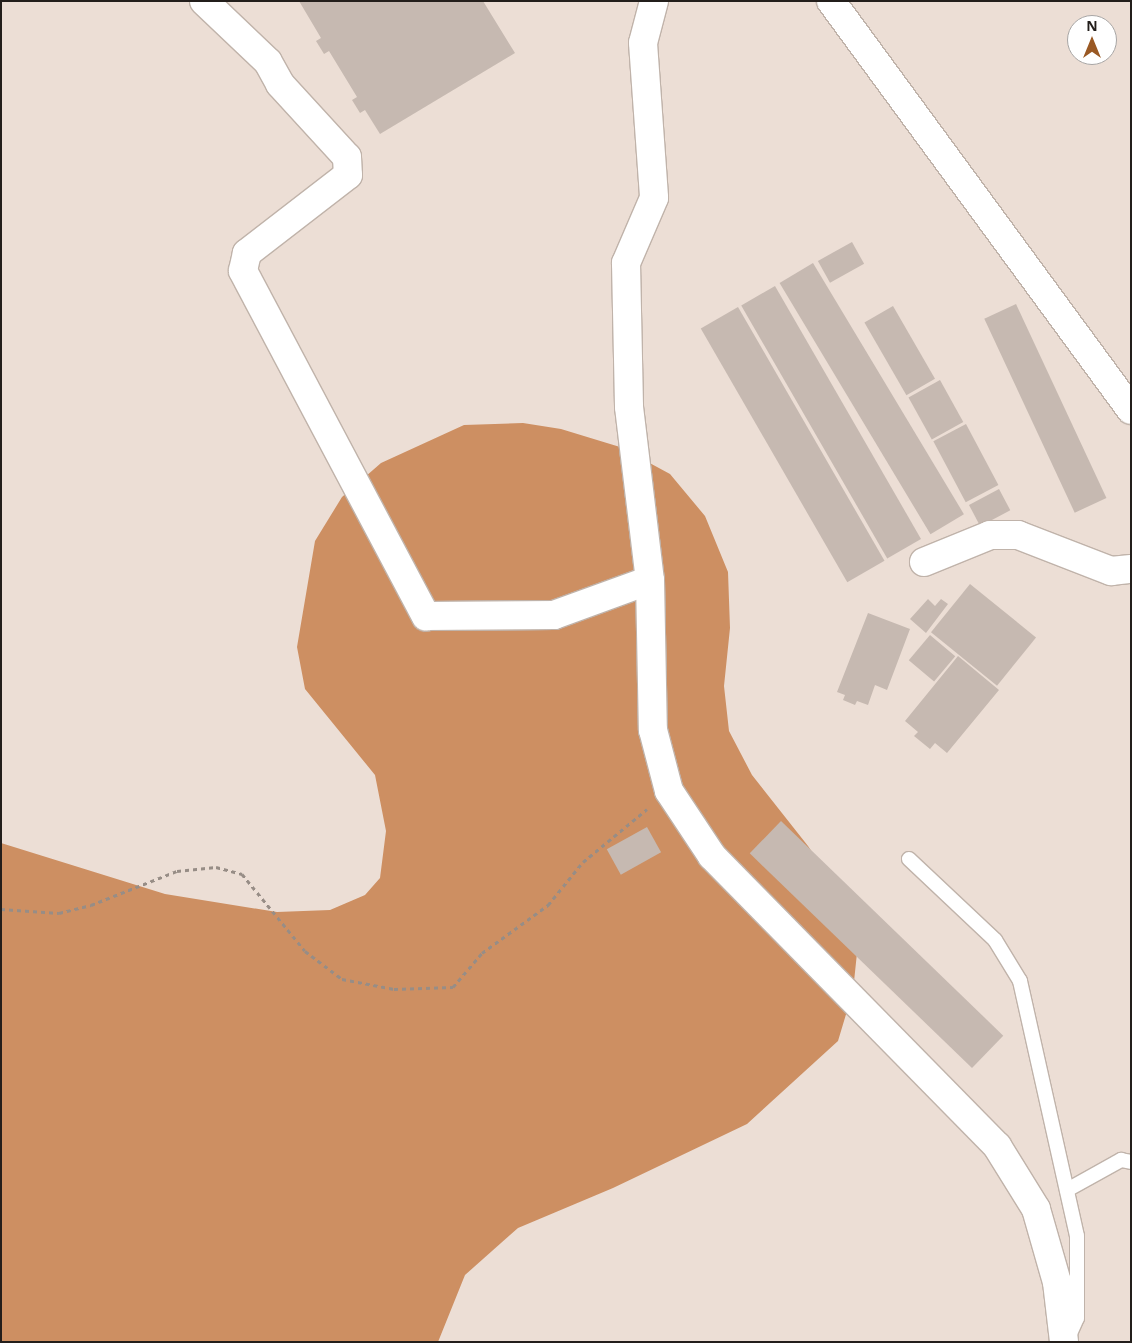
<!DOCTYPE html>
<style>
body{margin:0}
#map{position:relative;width:1132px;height:1343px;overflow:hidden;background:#ecded5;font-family:"Noto Sans",sans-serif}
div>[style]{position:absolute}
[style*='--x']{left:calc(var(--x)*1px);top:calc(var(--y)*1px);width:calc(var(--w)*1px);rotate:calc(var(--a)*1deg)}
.forest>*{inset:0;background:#cd8f62}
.building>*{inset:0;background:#c6b9b1;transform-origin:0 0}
.path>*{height:3px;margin-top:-1.5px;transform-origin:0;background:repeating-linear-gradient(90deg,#978d86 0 4px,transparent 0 8px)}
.roads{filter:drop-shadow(1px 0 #c0b3aa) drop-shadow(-1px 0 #c0b3aa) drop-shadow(0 1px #c0b3aa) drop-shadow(0 -1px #c0b3aa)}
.service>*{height:14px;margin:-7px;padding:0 7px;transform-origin:7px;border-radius:7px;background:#fff}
.minor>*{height:28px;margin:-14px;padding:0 14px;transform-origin:14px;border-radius:14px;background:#fff}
span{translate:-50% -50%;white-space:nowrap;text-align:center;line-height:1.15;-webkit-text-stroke:4px #fff;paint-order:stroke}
.frame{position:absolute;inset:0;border:2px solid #231e1b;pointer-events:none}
.north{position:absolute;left:1067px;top:15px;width:50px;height:50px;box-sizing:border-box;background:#fff;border:1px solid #a7a5a4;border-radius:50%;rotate:0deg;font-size:14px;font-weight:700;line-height:20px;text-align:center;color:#231e1b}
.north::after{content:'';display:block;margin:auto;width:18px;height:22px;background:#9a5924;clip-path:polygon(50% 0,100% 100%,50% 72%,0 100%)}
</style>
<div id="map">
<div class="forest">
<div style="clip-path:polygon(523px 423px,561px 429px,620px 447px,670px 474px,705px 516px,728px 572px,730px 628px,724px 686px,729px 731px,752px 775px,808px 846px,846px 903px,857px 953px,853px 991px,838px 1041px,747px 1124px,613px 1188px,518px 1228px,465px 1275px,438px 1342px,1px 1342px,1px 843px,165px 894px,277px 912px,330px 910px,365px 895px,380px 878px,386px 831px,375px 775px,305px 689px,297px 647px,315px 541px,342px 497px,381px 463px,464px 425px)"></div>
</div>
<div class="building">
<div style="clip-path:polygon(299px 1px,483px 1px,515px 53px,380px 134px,365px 110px,360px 113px,352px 100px,357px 97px,329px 51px,324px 54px,316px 41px,321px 38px)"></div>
<div style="left:852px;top:242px;width:25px;height:39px;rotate:61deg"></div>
<div style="left:813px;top:263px;width:293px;height:39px;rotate:59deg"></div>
<div style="left:775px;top:286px;width:292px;height:39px;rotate:60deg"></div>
<div style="left:1016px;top:304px;width:214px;height:35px;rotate:65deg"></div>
<div style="left:893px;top:306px;width:84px;height:33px;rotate:60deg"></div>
<div style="left:738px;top:307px;width:293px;height:43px;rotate:60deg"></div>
<div style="left:940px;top:380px;width:48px;height:36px;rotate:61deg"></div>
<div style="left:966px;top:424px;width:69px;height:37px;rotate:62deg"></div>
<div style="left:999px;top:489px;width:24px;height:34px;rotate:62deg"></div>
<div style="left:970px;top:584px;width:85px;height:62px;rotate:39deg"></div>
<div style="clip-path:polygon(928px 599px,935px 606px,941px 599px,948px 604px,926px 633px,910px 619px)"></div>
<div style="clip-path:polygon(868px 613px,910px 629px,887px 690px,875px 685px,868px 705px,857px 701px,855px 705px,843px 700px,845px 695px,837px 692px)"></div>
<div style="left:930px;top:635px;width:33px;height:33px;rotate:40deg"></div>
<div style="clip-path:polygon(958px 656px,999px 690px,947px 753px,935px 743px,930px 749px,914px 736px,918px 732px,905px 721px)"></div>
<div style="left:781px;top:821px;width:309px;height:45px;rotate:44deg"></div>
<div style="left:647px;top:827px;width:29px;height:46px;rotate:61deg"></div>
</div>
<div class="path">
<div style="--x:1;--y:909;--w:58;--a:3.9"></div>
<div style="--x:59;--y:913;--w:33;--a:-14"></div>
<div style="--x:91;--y:905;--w:92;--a:-21.6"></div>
<div style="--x:177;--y:871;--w:39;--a:-6"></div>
<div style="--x:216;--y:867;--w:27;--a:15"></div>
<div style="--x:242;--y:874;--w:99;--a:50.7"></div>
<div style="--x:305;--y:951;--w:46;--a:37.1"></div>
<div style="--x:342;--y:979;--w:53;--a:10.9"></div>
<div style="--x:394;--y:989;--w:59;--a:-1.9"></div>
<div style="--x:453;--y:987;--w:45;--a:-49.5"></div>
<div style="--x:482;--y:953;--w:82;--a:-36"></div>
<div style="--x:548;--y:905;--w:55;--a:-50.9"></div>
<div style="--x:583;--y:862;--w:83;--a:-39.6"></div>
</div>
<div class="roads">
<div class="service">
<div style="--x:909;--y:859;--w:118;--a:43.3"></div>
<div style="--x:995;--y:940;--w:48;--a:58.6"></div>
<div style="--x:1020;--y:981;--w:261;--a:77.4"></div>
<div style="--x:1077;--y:1236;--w:82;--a:90"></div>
<div style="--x:1077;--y:1318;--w:20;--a:114"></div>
<div style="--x:1067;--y:1190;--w:62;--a:-29.1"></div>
<div style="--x:1121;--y:1160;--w:10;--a:11"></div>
</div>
<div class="minor">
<div style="--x:204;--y:1;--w:88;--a:43.6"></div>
<div style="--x:268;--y:62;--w:25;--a:61"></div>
<div style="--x:280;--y:84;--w:99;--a:47.5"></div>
<div style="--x:347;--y:157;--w:18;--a:87"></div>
<div style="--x:348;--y:175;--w:128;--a:142.3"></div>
<div style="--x:247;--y:253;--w:18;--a:103"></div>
<div style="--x:243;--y:271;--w:391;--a:62.1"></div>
<div style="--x:426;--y:616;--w:128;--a:-0.4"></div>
<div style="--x:554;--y:615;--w:102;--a:-20"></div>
<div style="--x:654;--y:1;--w:43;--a:104.7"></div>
<div style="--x:643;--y:43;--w:155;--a:85.9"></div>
<div style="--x:654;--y:198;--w:71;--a:113.3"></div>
<div style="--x:626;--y:263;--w:144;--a:88.8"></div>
<div style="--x:629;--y:407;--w:174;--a:83.1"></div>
<div style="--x:650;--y:580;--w:150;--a:88.9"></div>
<div style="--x:653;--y:730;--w:63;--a:75.3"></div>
<div style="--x:669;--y:791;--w:78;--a:56.5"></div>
<div style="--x:712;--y:856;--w:407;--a:45.5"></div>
<div style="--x:997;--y:1146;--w:74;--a:58.2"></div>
<div style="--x:1036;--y:1209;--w:76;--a:74"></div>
<div style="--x:1057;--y:1282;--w:60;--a:83.3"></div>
<div style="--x:831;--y:1;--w:507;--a:53.74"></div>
<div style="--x:924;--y:562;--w:71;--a:-22.2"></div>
<div style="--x:990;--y:535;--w:28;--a:0"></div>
<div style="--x:1018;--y:535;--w:100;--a:21.2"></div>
<div style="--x:1111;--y:571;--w:20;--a:-6"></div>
</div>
</div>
<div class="frame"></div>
<div class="north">N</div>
</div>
